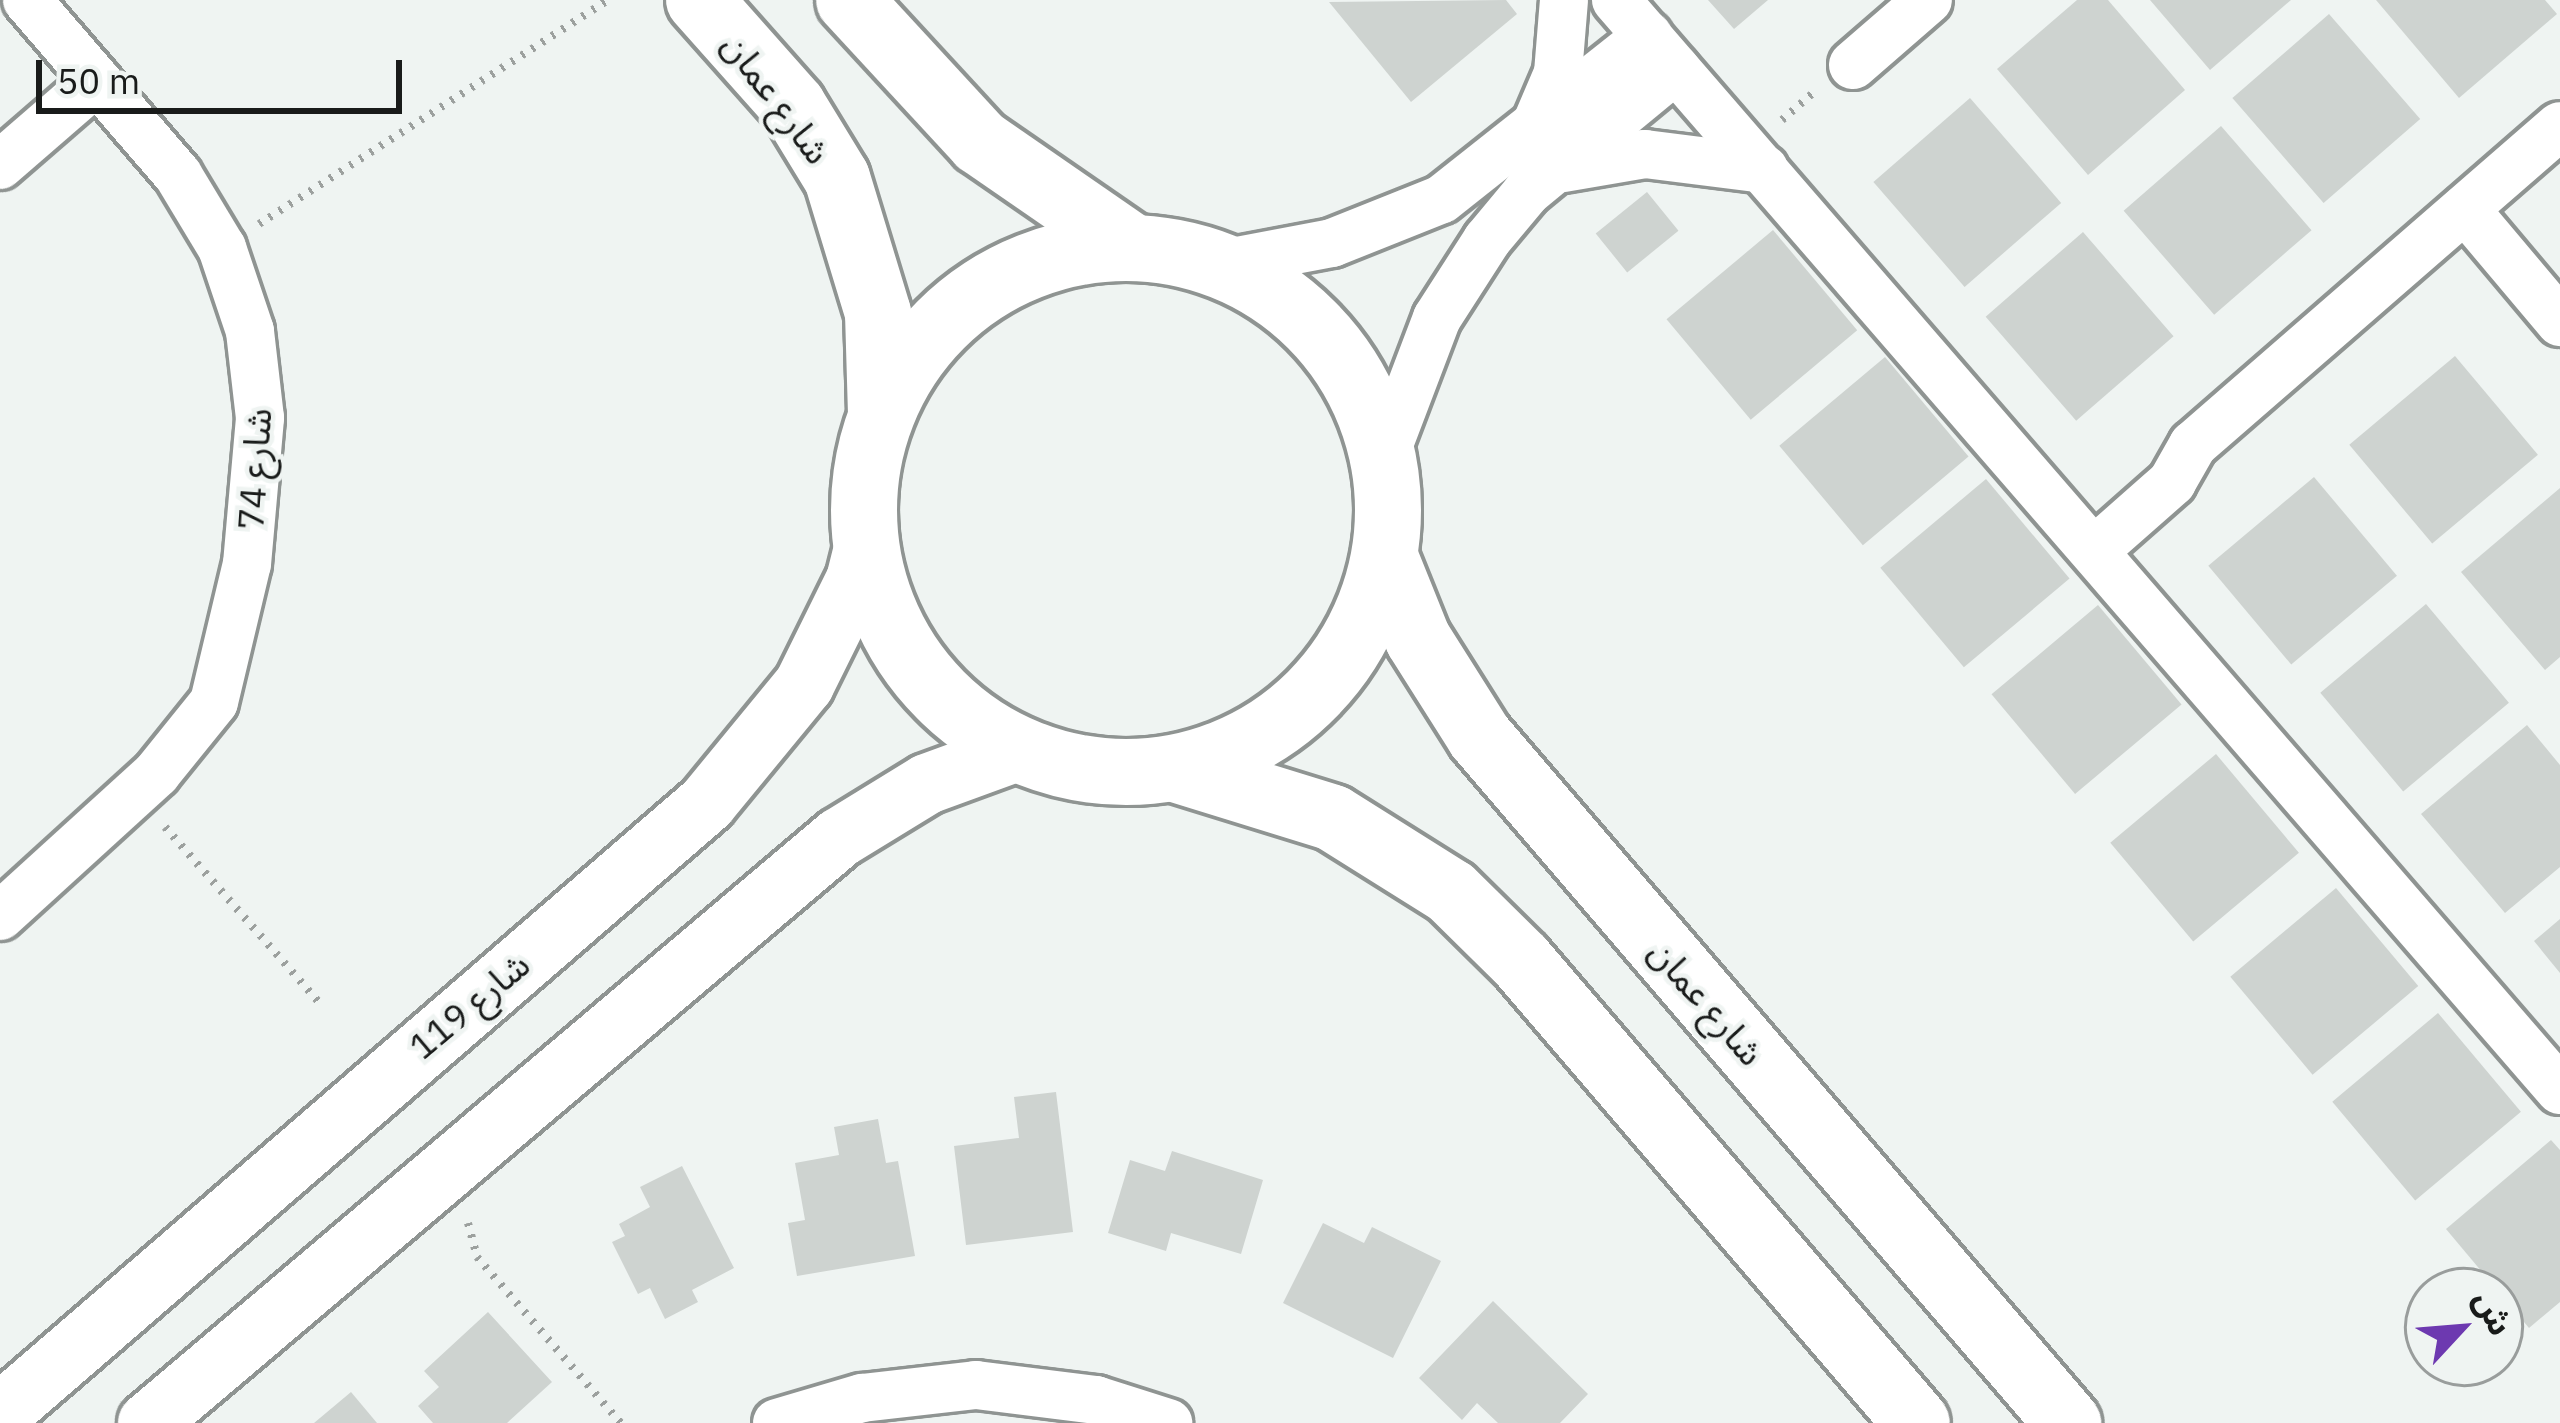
<!DOCTYPE html>
<meta charset="utf-8">
<style>
body{margin:0}
#map{position:relative;width:2560px;height:1423px;overflow:hidden;background:#eff4f2;font-family:"IBM Plex Sans","Noto Sans Arabic",sans-serif}
div>[style]{position:absolute}
[style*='--x']{left:calc(var(--x)*1px);top:calc(var(--y)*1px);width:calc(var(--w)*1px);rotate:calc(var(--a)*1deg)}
.building>*{inset:0;background:#ced3d0;transform-origin:0 0}
.path>*{height:8px;margin-top:-4px;transform-origin:0;background:repeating-linear-gradient(90deg,#9ca09e 0 3px,transparent 0 12px)}
.roads{filter:drop-shadow(3px 0 #8f9492) drop-shadow(-3px 0 #8f9492) drop-shadow(0 3px #8f9492) drop-shadow(0 -3px #8f9492)}
.minor>*{height:48px;margin:-24px;padding:0 24px;transform-origin:24px;border-radius:24px;background:#fff}
.tertiary>*{height:60px;margin:-30px;padding:0 30px;transform-origin:30px;border-radius:30px;background:#fff}
.primary>*{height:66px;margin:-33px;padding:0 33px;transform-origin:33px;border-radius:33px;background:#fff}
.primary>.ring{margin:-33px;padding:0;box-sizing:content-box;background:none;border:66px solid #fff;border-radius:50%}
span{translate:-50% -50%;white-space:nowrap;text-align:center;line-height:1.15;-webkit-text-stroke:9px #eff4f2;paint-order:stroke}
.street-label{font-size:36px;color:#191b1a}
.north{position:absolute;left:2404px;top:1267px;width:120px;height:120px;box-sizing:border-box;background:#eff4f2;border:3px solid #999d9c;border-radius:50%;rotate:64deg;font-size:33px;font-weight:700;line-height:48px;text-align:center;color:#191b1a}
.north::after{content:'';display:block;margin:auto;width:42px;height:54px;background:#6d39b0;clip-path:polygon(50% 0,100% 100%,50% 72%,0 100%)}
.scale{position:absolute;left:36px;top:60px;width:366px;height:54px;box-sizing:border-box;border:6px solid #191b1a;border-top:0;padding-left:15px;font-size:36px;line-height:42px;white-space:nowrap;color:#191b1a;-webkit-text-stroke:9px #eff4f2;paint-order:stroke}
</style>
<div id="map">
<div class="building">
<div style="clip-path:polygon(1506px 0,1517px 14px,1411px 102px,1329px 2px)"></div>
<div style="clip-path:polygon(1708px 0,1768px 0,1734px 29px)"></div>
<div style="clip-path:polygon(2077px 0,2108px 0,2185px 90px,2088px 175px,1997px 69px)"></div>
<div style="clip-path:polygon(2150px 0,2291px 0,2210px 70px)"></div>
<div style="clip-path:polygon(2376px 0,2545px 0,2557px 14px,2459px 98px)"></div>
<div style="left:2329px;top:14px;width:139px;height:128px;rotate:49deg"></div>
<div style="left:1970px;top:98px;width:139px;height:128px;rotate:49deg"></div>
<div style="left:2221px;top:126px;width:138px;height:129px;rotate:49deg"></div>
<div style="left:1647px;top:192px;width:50px;height:66px;rotate:51deg"></div>
<div style="left:1773px;top:230px;width:131px;height:139px;rotate:50deg"></div>
<div style="left:2083px;top:232px;width:138px;height:129px;rotate:49deg"></div>
<div style="left:2455px;top:356px;width:129px;height:138px;rotate:50deg"></div>
<div style="left:1885px;top:357px;width:130px;height:138px;rotate:50deg"></div>
<div style="left:2314px;top:477px;width:129px;height:138px;rotate:50deg"></div>
<div style="left:1986px;top:479px;width:130px;height:138px;rotate:50deg"></div>
<div style="clip-path:polygon(2560px 488px,2560px 657px,2545px 670px,2461px 572px)"></div>
<div style="left:2426px;top:604px;width:129px;height:138px;rotate:50deg"></div>
<div style="left:2098px;top:605px;width:130px;height:139px;rotate:50deg"></div>
<div style="clip-path:polygon(2527px 725px,2560px 765px,2560px 867px,2505px 913px,2421px 814px)"></div>
<div style="left:2216px;top:754px;width:129px;height:138px;rotate:50deg"></div>
<div style="left:2336px;top:888px;width:128px;height:138px;rotate:50deg"></div>
<div style="clip-path:polygon(2560px 919px,2560px 973px,2534px 941px)"></div>
<div style="left:2438px;top:1013px;width:129px;height:138px;rotate:50deg"></div>
<div style="clip-path:polygon(1056px 1092px,1073px 1232px,966px 1245px,954px 1146px,1019px 1138px,1014px 1097px)"></div>
<div style="clip-path:polygon(878px 1119px,886px 1163px,898px 1161px,915px 1256px,797px 1276px,788px 1223px,805px 1220px,795px 1163px,839px 1155px,834px 1127px)"></div>
<div style="clip-path:polygon(2551px 1140px,2560px 1150px,2560px 1302px,2529px 1328px,2446px 1229px)"></div>
<div style="clip-path:polygon(1172px 1151px,1263px 1180px,1241px 1254px,1171px 1233px,1166px 1251px,1108px 1233px,1130px 1160px,1165px 1171px)"></div>
<div style="clip-path:polygon(682px 1166px,734px 1268px,692px 1290px,698px 1302px,665px 1319px,650px 1288px,638px 1294px,612px 1242px,625px 1236px,619px 1224px,650px 1207px,640px 1187px)"></div>
<div style="clip-path:polygon(1323px 1223px,1364px 1243px,1372px 1227px,1441px 1261px,1393px 1358px,1283px 1303px)"></div>
<div style="clip-path:polygon(1493px 1301px,1588px 1394px,1560px 1423px,1498px 1423px,1477px 1403px,1462px 1420px,1419px 1378px)"></div>
<div style="clip-path:polygon(488px 1312px,552px 1382px,507px 1423px,433px 1423px,418px 1406px,439px 1387px,424px 1371px)"></div>
<div style="clip-path:polygon(351px 1392px,377px 1423px,314px 1423px)"></div>
</div>
<div class="path">
<div style="--x:1782;--y:120;--w:41;--a:-41.1"></div>
<div style="--x:259;--y:224;--w:415;--a:-32.7"></div>
<div style="--x:165;--y:827;--w:238;--a:48.7"></div>
<div style="--x:468;--y:1223;--w:35;--a:75"></div>
<div style="--x:477;--y:1257;--w:220;--a:49.1"></div>
</div>
<div class="roads">
<div class="minor">
<div style="--x:1616;--y:0;--w:1442;--a:49.11"></div>
<div style="--x:1853;--y:65;--w:99;--a:-40.9"></div>
<div style="--x:1535;--y:127;--w:59;--a:-66.9"></div>
<div style="--x:1558;--y:73;--w:73;--a:-85.3"></div>
<div style="--x:0;--y:165;--w:128;--a:-40.9"></div>
<div style="--x:1563;--y:168;--w:83;--a:-9.7"></div>
<div style="--x:1645;--y:154;--w:120;--a:7.2"></div>
<div style="--x:2465;--y:209;--w:148;--a:49.9"></div>
<div style="--x:1221;--y:264;--w:113;--a:-10.7"></div>
<div style="--x:1332;--y:243;--w:118;--a:-21.8"></div>
<div style="--x:1442;--y:199;--w:263;--a:-38.4"></div>
<div style="--x:1383;--y:460;--w:152;--a:-69.2"></div>
<div style="--x:1437;--y:318;--w:93;--a:-57.3"></div>
<div style="--x:1487;--y:240;--w:62;--a:-50.2"></div>
<div style="--x:1527;--y:192;--w:193;--a:-39.5"></div>
<div style="--x:2095;--y:550;--w:103;--a:-41.4"></div>
<div style="--x:2172;--y:482;--w:43;--a:-60.4"></div>
<div style="--x:2193;--y:445;--w:486;--a:-41"></div>
<div style="--x:0;--y:916;--w:211;--a:-42.3"></div>
<div style="--x:156;--y:774;--w:92;--a:-51.1"></div>
<div style="--x:214;--y:702;--w:142;--a:-76.6"></div>
<div style="--x:247;--y:564;--w:147;--a:-84.9"></div>
<div style="--x:260;--y:418;--w:88;--a:-96.6"></div>
<div style="--x:250;--y:331;--w:88;--a:-108.6"></div>
<div style="--x:222;--y:248;--w:85;--a:-121.1"></div>
<div style="--x:178;--y:175;--w:231;--a:-130.8"></div>
<div style="--x:777;--y:1423;--w:89;--a:-16.4"></div>
<div style="--x:862;--y:1398;--w:115;--a:-6.5"></div>
<div style="--x:976;--y:1385;--w:121;--a:7.1"></div>
<div style="--x:1096;--y:1400;--w:76;--a:17.7"></div>
</div>
<div class="tertiary">
<div style="--x:0;--y:1414;--w:934;--a:-40.83"></div>
<div style="--x:707;--y:803;--w:153;--a:-50.6"></div>
<div style="--x:804;--y:685;--w:117;--a:-63.7"></div>
<div style="--x:856;--y:580;--w:41;--a:-76"></div>
<div style="--x:148;--y:1423;--w:905;--a:-40.25"></div>
<div style="--x:839;--y:838;--w:103;--a:-31.5"></div>
<div style="--x:927;--y:784;--w:99;--a:-20.1"></div>
</div>
<div class="primary">
<div style="--x:699;--y:0;--w:142;--a:48.4"></div>
<div style="--x:793;--y:106;--w:84;--a:58.6"></div>
<div style="--x:837;--y:178;--w:141;--a:73.1"></div>
<div style="--x:878;--y:313;--w:100;--a:88.3"></div>
<div style="--x:849;--y:0;--w:193;--a:47.3"></div>
<div style="--x:980;--y:142;--w:185;--a:34.6"></div>
<div class="ring" style="left:864px;top:248px;width:458px;height:458px"></div>
<div style="--x:1385;--y:557;--w:88;--a:68.1"></div>
<div style="--x:1418;--y:639;--w:116;--a:57.7"></div>
<div style="--x:1480;--y:737;--w:904;--a:49.4"></div>
<div style="--x:1175;--y:769;--w:165;--a:17.2"></div>
<div style="--x:1333;--y:818;--w:139;--a:32.1"></div>
<div style="--x:1451;--y:892;--w:98;--a:44.6"></div>
<div style="--x:1521;--y:961;--w:608;--a:49.4"></div>
</div>
</div>
<div class="street-label">
<span style="left:777px;top:98px;rotate:53deg">شارع عمان</span>
<span style="left:254px;top:469px;rotate:-86deg">شارع 74</span>
<span style="left:1707px;top:1002px;rotate:49deg">شارع عمان</span>
<span style="left:469px;top:1005px;rotate:-40deg">شارع 119</span>
</div>
<div class="north">ش</div>
<div class="scale">50 m</div>
</div>
